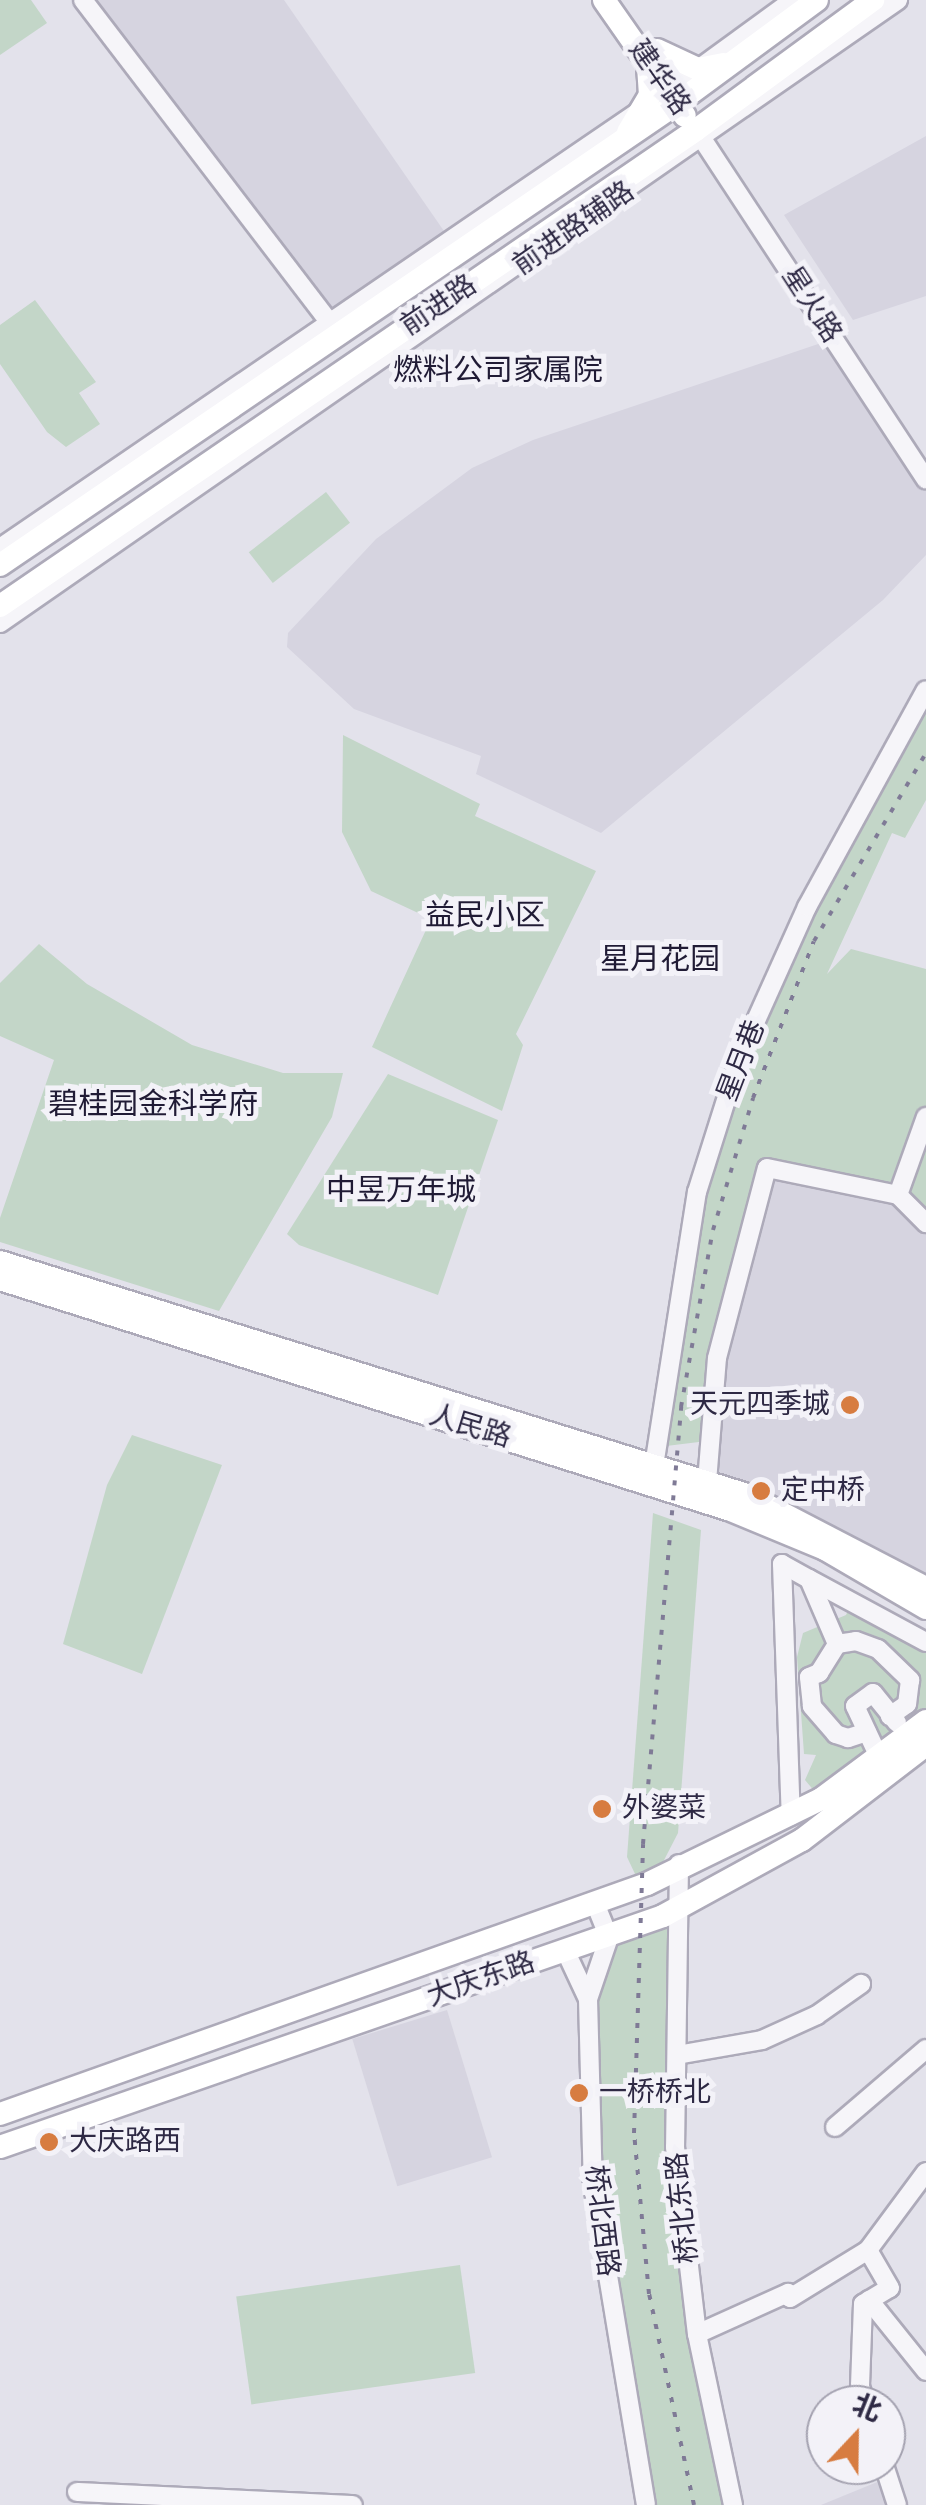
<!DOCTYPE html>
<meta charset="utf-8">
<style>
body{margin:0}
#map{position:relative;width:926px;height:2505px;overflow:hidden;background:#e3e2eb;font-family:"Alegreya Sans","Noto Sans SC",sans-serif}
div>[style]{position:absolute}
[style*='--x']{left:calc(var(--x)*1px);top:calc(var(--y)*1px);width:calc(var(--w)*1px);rotate:calc(var(--a)*1deg)}
.built>*{inset:0;background:#d6d4e0;transform-origin:0 0}
.green>*{inset:0;background:#c3d6c8;transform-origin:0 0}
.roads{filter:drop-shadow(2px 0 #adaab9) drop-shadow(-2px 0 #adaab9) drop-shadow(0 2px #adaab9) drop-shadow(0 -2px #adaab9)}
.minor>*{height:18px;margin:-9px;padding:0 9px;transform-origin:9px;border-radius:9px;background:#f6f5f9}
.major>*{height:22px;margin:-11px;padding:0 11px;transform-origin:11px;border-radius:11px;background:#fff}
.rail>*{height:4px;margin-top:-2px;transform-origin:0;background:repeating-linear-gradient(90deg,#7f7a96 0 5px,transparent 0 15px)}
.dots>*{width:28px;height:28px;translate:-50% -50%;box-sizing:border-box;border:5px solid #f3f2f8;border-radius:50%}
span{translate:-50% -50%;white-space:nowrap;text-align:center;line-height:1.15;-webkit-text-stroke:10px #f3f2f8;paint-order:stroke}
.street-label{font-size:28px;color:#2e2944}
.poi-label{font-size:28px;color:#2e2944}
.right{translate:-100% -50%;text-align:right}
.left{translate:0 -50%;text-align:left}
.neighbourhood-label{font-size:30px;color:#201b35}
.north{position:absolute;left:806px;top:2385px;width:100px;height:100px;box-sizing:border-box;background:#f3f2f8;border:2px solid #a4a2b0;border-radius:50%;rotate:22deg;font-size:28px;font-weight:700;line-height:40px;text-align:center;color:#2e2944}
.north::after{content:'';display:block;margin:auto;width:35px;height:45px;background:#d77c40;clip-path:polygon(50% 0,100% 100%,50% 72%,0 100%)}
</style>
<div id="map">
<div class="built">
<div style="clip-path:polygon(91px 0,284px 0,446px 234px,330px 316px)"></div>
<div style="clip-path:polygon(926px 136px,926px 296px,853px 320px,784px 215px)"></div>
<div style="clip-path:polygon(827px 341px,926px 484px,926px 555px,883px 600px,601px 833px,476px 774px,481px 756px,354px 709px,287px 647px,288px 633px,376px 539px,472px 468px,533px 440px)"></div>
<div style="clip-path:polygon(767px 1168px,898px 1195px,926px 1223px,926px 1588px,707px 1482px,706px 1448px)"></div>
<div style="left:447px;top:2010px;width:154px;height:99px;rotate:73deg"></div>
<div style="clip-path:polygon(882px 2480px,889px 2505px,821px 2505px)"></div>
</div>
<div class="green">
<div style="clip-path:polygon(0 0,31px 0,47px 23px,0 55px)"></div>
<div style="clip-path:polygon(35px 300px,96px 382px,79px 393px,100px 424px,66px 447px,47px 432px,0 364px,0 325px)"></div>
<div style="left:326px;top:492px;width:39px;height:98px;rotate:52deg"></div>
<div style="clip-path:polygon(926px 696px,926px 800px,905px 838px,892px 833px,827px 974px,851px 949px,926px 969px,926px 1223px,898px 1195px,767px 1169px,707px 1441px,658px 1447px,697px 1192px,740px 1056px)"></div>
<div style="clip-path:polygon(343px 735px,480px 804px,475px 816px,596px 871px,516px 1034px,523px 1045px,502px 1111px,372px 1047px,431px 919px,371px 891px,342px 832px)"></div>
<div style="clip-path:polygon(39px 944px,87px 984px,192px 1045px,283px 1073px,343px 1073px,332px 1117px,219px 1311px,0 1242px,0 1218px,54px 1060px,0 1036px,0 983px)"></div>
<div style="clip-path:polygon(388px 1074px,498px 1120px,438px 1295px,299px 1245px,287px 1234px)"></div>
<div style="clip-path:polygon(132px 1435px,222px 1465px,142px 1674px,63px 1644px,107px 1485px)"></div>
<div style="clip-path:polygon(653px 1513px,701px 1530px,678px 1833px,661px 1866px,636px 1876px,627px 1857px)"></div>
<div style="clip-path:polygon(852px 1602px,926px 1642px,926px 1721px,821px 1799px,805px 1780px,816px 1755px,804px 1754px,797px 1657px,803px 1633px,846px 1615px)"></div>
<div style="clip-path:polygon(678px 1906px,675px 2147px,733px 2505px,646px 2505px,593px 2185px,588px 1999px,609px 1937px)"></div>
<div style="left:460px;top:2265px;width:109px;height:226px;rotate:82deg"></div>
</div>
<div class="roads">
<div class="minor">
<div style="--x:83;--y:0;--w:415;--a:52.6"></div>
<div style="--x:660;--y:97;--w:165;--a:-36.1"></div>
<div style="--x:697;--y:131;--w:417;--a:56.7"></div>
<div style="--x:0;--y:548;--w:773;--a:-34.35"></div>
<div style="--x:0;--y:623;--w:1093;--a:-34.75"></div>
<div style="--x:898;--y:1195;--w:83;--a:-70.3"></div>
<div style="--x:654;--y:1466;--w:277;--a:-81.1"></div>
<div style="--x:697;--y:1192;--w:143;--a:-72.5"></div>
<div style="--x:740;--y:1056;--w:163;--a:-65.8"></div>
<div style="--x:807;--y:907;--w:247;--a:-61.3"></div>
<div style="--x:707;--y:1482;--w:124;--a:-85.4"></div>
<div style="--x:717;--y:1358;--w:196;--a:-75.3"></div>
<div style="--x:767;--y:1168;--w:134;--a:11.6"></div>
<div style="--x:898;--y:1195;--w:40;--a:45"></div>
<div style="--x:782;--y:1564;--w:252;--a:88"></div>
<div style="--x:782;--y:1564;--w:31;--a:29"></div>
<div style="--x:809;--y:1579;--w:71;--a:66.7"></div>
<div style="--x:809;--y:1579;--w:133;--a:28.3"></div>
<div style="--x:867;--y:1732;--w:20;--a:162"></div>
<div style="--x:848;--y:1738;--w:13;--a:-162"></div>
<div style="--x:836;--y:1734;--w:37;--a:-131"></div>
<div style="--x:812;--y:1706;--w:29;--a:-96"></div>
<div style="--x:809;--y:1677;--w:11;--a:-22"></div>
<div style="--x:819;--y:1673;--w:34;--a:-58"></div>
<div style="--x:837;--y:1644;--w:19;--a:-9"></div>
<div style="--x:856;--y:1641;--w:23;--a:20"></div>
<div style="--x:878;--y:1649;--w:45;--a:44.1"></div>
<div style="--x:910;--y:1680;--w:24;--a:97"></div>
<div style="--x:907;--y:1704;--w:21;--a:145"></div>
<div style="--x:878;--y:1755;--w:54;--a:-115.1"></div>
<div style="--x:855;--y:1706;--w:22;--a:-36"></div>
<div style="--x:873;--y:1693;--w:38;--a:51"></div>
<div style="--x:679;--y:1864;--w:283;--a:90.8"></div>
<div style="--x:675;--y:2147;--w:188;--a:83.3"></div>
<div style="--x:697;--y:2334;--w:175;--a:78.1"></div>
<div style="--x:595;--y:1903;--w:37;--a:68"></div>
<div style="--x:609;--y:1937;--w:65;--a:108.7"></div>
<div style="--x:588;--y:1999;--w:186;--a:88.5"></div>
<div style="--x:593;--y:2185;--w:324;--a:80.6"></div>
<div style="--x:565;--y:1950;--w:54;--a:64.9"></div>
<div style="--x:677;--y:2055;--w:86;--a:-10"></div>
<div style="--x:762;--y:2040;--w:60;--a:-24.4"></div>
<div style="--x:817;--y:2015;--w:54;--a:-35.2"></div>
<div style="--x:835;--y:2127;--w:120;--a:-40.6"></div>
<div style="--x:869;--y:2300;--w:91;--a:51.2"></div>
<div style="--x:697;--y:2334;--w:100;--a:-24.3"></div>
<div style="--x:788;--y:2293;--w:5;--a:68"></div>
<div style="--x:790;--y:2298;--w:92;--a:-31.6"></div>
<div style="--x:868;--y:2250;--w:97;--a:-53.4"></div>
<div style="--x:866;--y:2405;--w:20;--a:-108"></div>
<div style="--x:860;--y:2386;--w:82;--a:-87.9"></div>
<div style="--x:863;--y:2304;--w:31;--a:-31"></div>
<div style="--x:890;--y:2288;--w:44;--a:-120.1"></div>
<div style="--x:884;--y:2465;--w:42;--a:72"></div>
<div style="--x:77;--y:2492;--w:276;--a:2.7"></div>
</div>
<div class="major">
<div style="--x:604;--y:0;--w:141;--a:55.1"></div>
<div style="--x:657;--y:50;--w:45;--a:24.9"></div>
<div style="--x:698;--y:69;--w:26;--a:-11"></div>
<div style="--x:628;--y:132;--w:43;--a:-59.3"></div>
<div style="--x:650;--y:95;--w:30;--a:-94"></div>
<div style="--x:0;--y:565;--w:818;--a:-34.29"></div>
<div style="--x:676;--y:104;--w:175;--a:-36.4"></div>
<div style="--x:0;--y:606;--w:843;--a:-34.37"></div>
<div style="--x:696;--y:130;--w:220;--a:-36.3"></div>
<div style="--x:0;--y:1262;--w:782;--a:17.32"></div>
<div style="--x:747;--y:1495;--w:202;--a:27.5"></div>
<div style="--x:0;--y:1279;--w:767;--a:17.54"></div>
<div style="--x:731;--y:1510;--w:102;--a:22.5"></div>
<div style="--x:825;--y:1549;--w:117;--a:30.3"></div>
<div style="--x:0;--y:2114;--w:687;--a:-19.57"></div>
<div style="--x:647;--y:1884;--w:194;--a:-26"></div>
<div style="--x:821;--y:1799;--w:131;--a:-36.6"></div>
<div style="--x:0;--y:2147;--w:702;--a:-19.21"></div>
<div style="--x:663;--y:1916;--w:158;--a:-28.7"></div>
<div style="--x:802;--y:1840;--w:156;--a:-37.5"></div>
</div>
</div>
<div class="rail">
<div style="--x:694;--y:2505;--w:216;--a:-102"></div>
<div style="--x:649;--y:2294;--w:162;--a:-95.3"></div>
<div style="--x:634;--y:2133;--w:289;--a:-88.2"></div>
<div style="--x:643;--y:1844;--w:439;--a:-85"></div>
<div style="--x:681;--y:1407;--w:180;--a:-79.8"></div>
<div style="--x:713;--y:1230;--w:138;--a:-73.1"></div>
<div style="--x:753;--y:1098;--w:168;--a:-68.8"></div>
<div style="--x:814;--y:941;--w:219;--a:-59.2"></div>
</div>
<div class="dots">
<div style="left:850px;top:1405px;background:#d77c40"></div>
<div style="left:761px;top:1491px;background:#d77c40"></div>
<div style="left:602px;top:1809px;background:#d77c40"></div>
<div style="left:579px;top:2093px;background:#d77c40"></div>
<div style="left:49px;top:2142px;background:#d77c40"></div>
</div>
<div class="street-label">
<span style="left:659px;top:78px;rotate:55deg">建华路</span>
<span style="left:574px;top:229px;rotate:-35deg">前进路辅路</span>
<span style="left:811px;top:305px;rotate:57deg">星火路</span>
<span style="left:439px;top:306px;rotate:-34deg">前进路</span>
<span style="left:742px;top:1061px;rotate:-69deg">星月巷</span>
<span style="left:470px;top:1427px;rotate:17deg">人民路</span>
<span style="left:481px;top:1980px;rotate:-19deg">大庆东路</span>
<span style="left:683px;top:2208px;rotate:-96deg">桥北东路</span>
<span style="left:601px;top:2221px;rotate:83deg">桥北西路</span>
</div>
<div class="poi-label">
<span class="right" style="left:830px;top:1405px">天元四季城</span>
<span class="left" style="left:781px;top:1491px">定中桥</span>
<span class="left" style="left:622px;top:1809px">外婆菜</span>
<span class="left" style="left:599px;top:2093px">一桥桥北</span>
<span class="left" style="left:69px;top:2142px">大庆路西</span>
</div>
<div class="neighbourhood-label">
<span style="left:498px;top:371px">燃料公司家属院</span>
<span style="left:485px;top:916px">益民小区</span>
<span style="left:660px;top:960px">星月花园</span>
<span style="left:153px;top:1105px">碧桂园金科学府</span>
<span style="left:401px;top:1191px">中昱万年城</span>
</div>
<div class="north">北</div>
</div>
